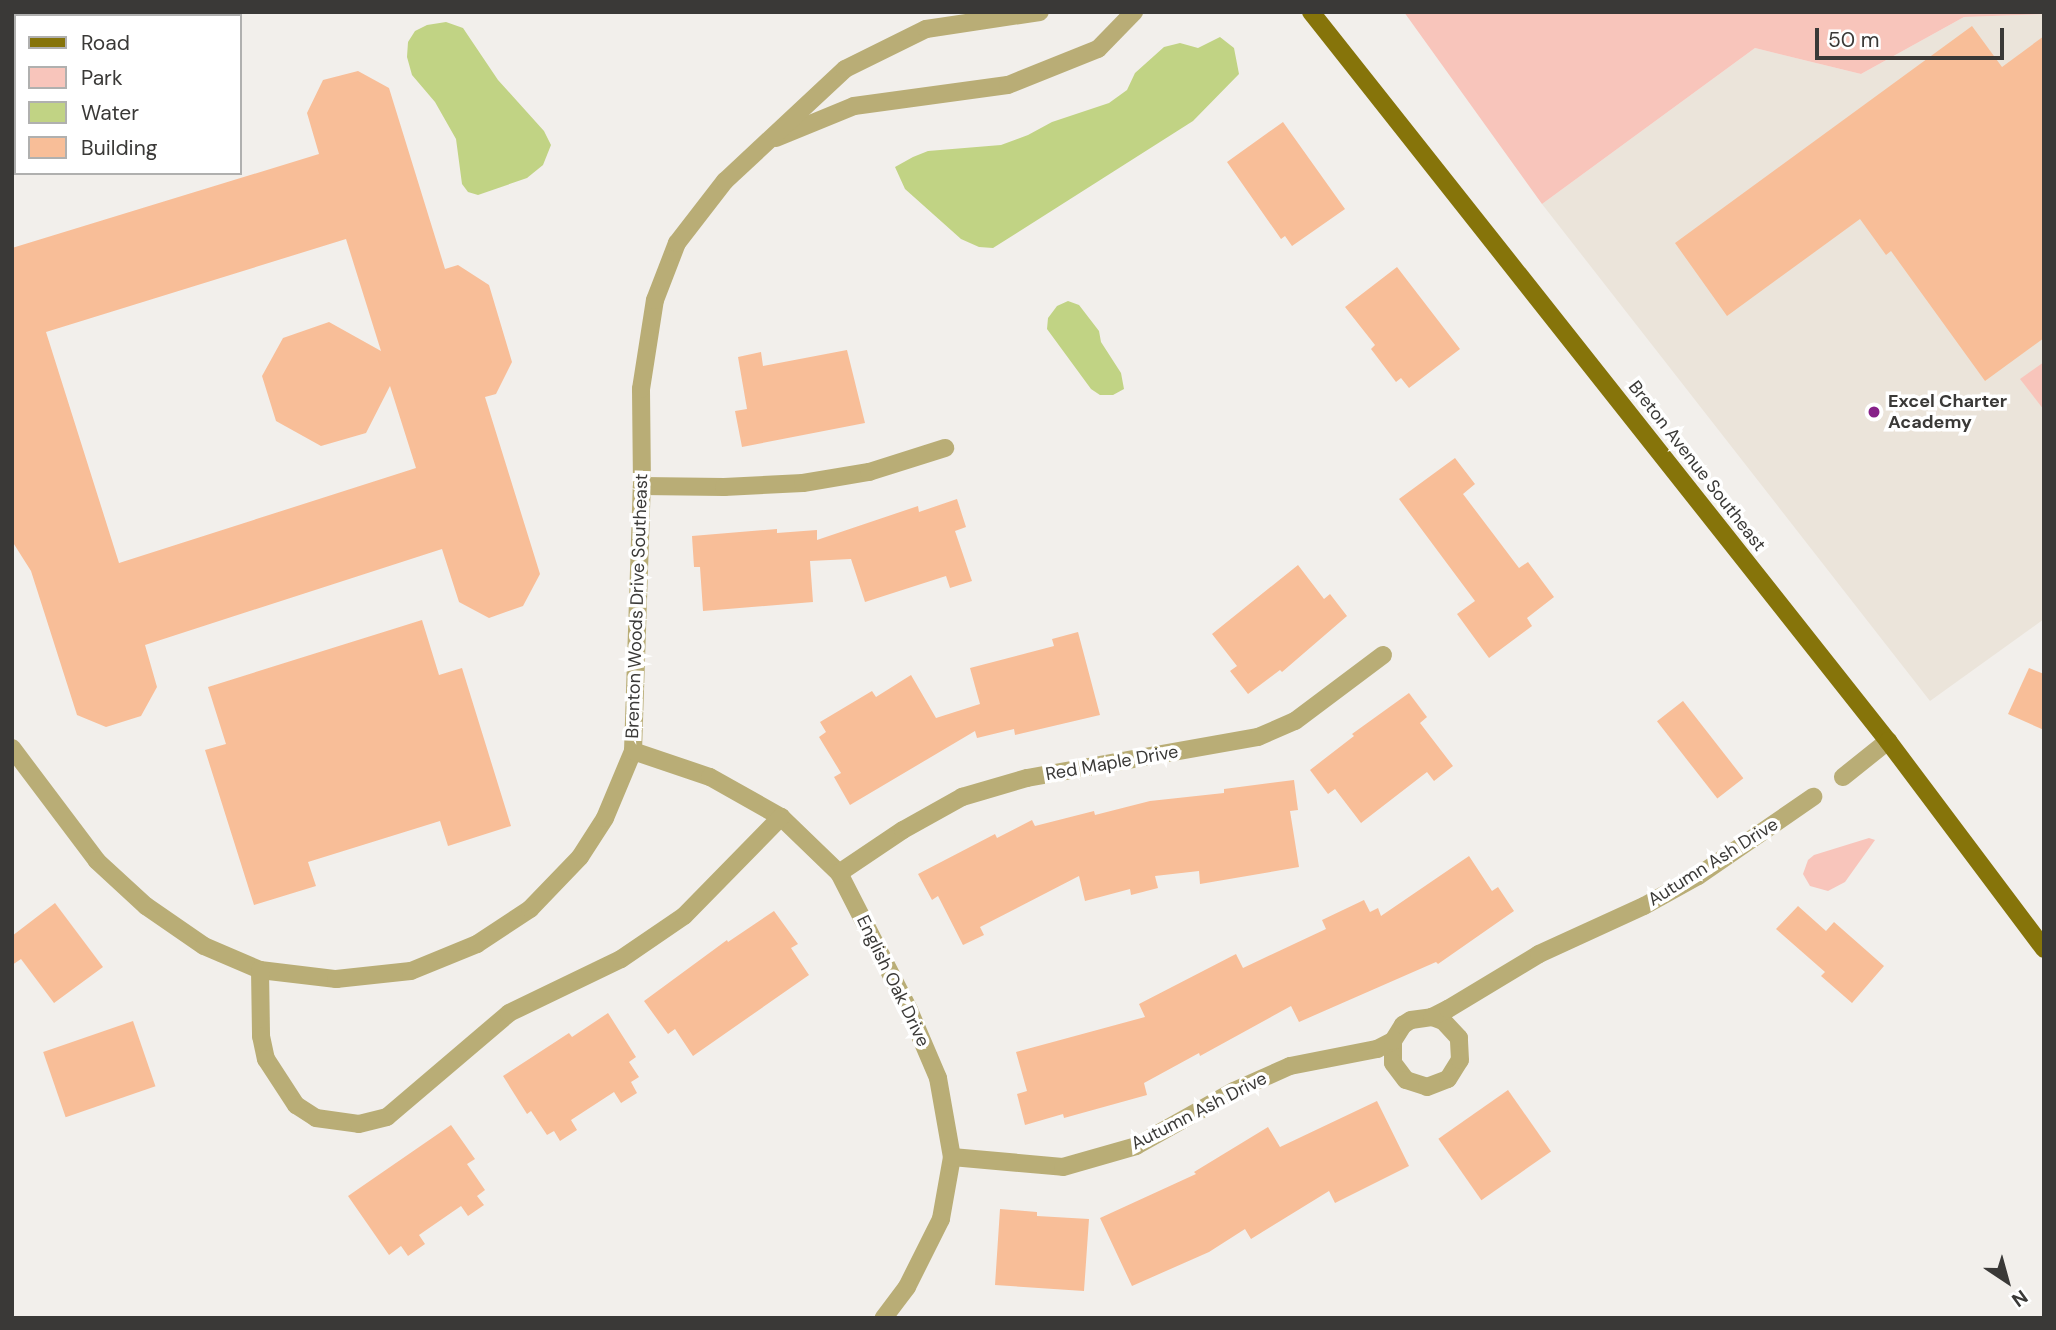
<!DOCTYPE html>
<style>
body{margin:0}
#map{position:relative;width:2056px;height:1330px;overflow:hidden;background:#f2efeb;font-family:"DM Sans",sans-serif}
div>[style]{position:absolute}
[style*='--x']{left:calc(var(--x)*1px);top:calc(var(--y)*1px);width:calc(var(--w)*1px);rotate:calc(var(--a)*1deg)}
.built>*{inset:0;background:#ebe4da}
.green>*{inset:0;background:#f8c5bb}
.water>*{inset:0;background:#c1d384}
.building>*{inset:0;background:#f8be98;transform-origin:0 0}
.minor>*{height:18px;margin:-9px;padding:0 9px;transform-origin:9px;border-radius:9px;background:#b9ad76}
.major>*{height:18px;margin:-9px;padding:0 9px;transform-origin:9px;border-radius:9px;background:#86740a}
.dots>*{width:19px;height:19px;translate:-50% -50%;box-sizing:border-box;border:4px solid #fff;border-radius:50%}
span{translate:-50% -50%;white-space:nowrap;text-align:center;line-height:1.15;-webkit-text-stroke:7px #fff;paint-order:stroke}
.poi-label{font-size:18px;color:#3a3937;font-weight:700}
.left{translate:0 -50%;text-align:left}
.street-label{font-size:18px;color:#3a3937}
.frame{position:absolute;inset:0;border:14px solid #3a3937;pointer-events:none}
.legend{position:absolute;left:14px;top:14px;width:228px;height:161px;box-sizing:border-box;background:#fff;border:2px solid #b0b0af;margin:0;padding:9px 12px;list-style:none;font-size:21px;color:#3a3937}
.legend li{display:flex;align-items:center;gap:14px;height:35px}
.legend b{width:35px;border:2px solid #b0b0af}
.north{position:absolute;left:1972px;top:1246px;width:70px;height:70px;-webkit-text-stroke:5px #fff;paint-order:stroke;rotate:144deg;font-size:19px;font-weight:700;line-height:28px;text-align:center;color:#3a3937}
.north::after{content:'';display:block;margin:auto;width:24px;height:32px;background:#3a3937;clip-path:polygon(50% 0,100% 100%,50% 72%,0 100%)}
.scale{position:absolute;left:1815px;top:28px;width:189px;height:32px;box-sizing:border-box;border:4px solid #3a3937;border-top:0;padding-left:9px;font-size:21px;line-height:24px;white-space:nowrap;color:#3a3937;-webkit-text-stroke:5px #fff;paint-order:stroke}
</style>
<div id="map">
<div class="built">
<div style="clip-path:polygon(2044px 14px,2044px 619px,1930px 701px,1542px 204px,1755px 48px,1861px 74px,1964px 17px)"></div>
</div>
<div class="green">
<div style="clip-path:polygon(1404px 12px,2044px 12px,2044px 14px,1964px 17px,1861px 74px,1755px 48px,1542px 204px)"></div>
<div style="clip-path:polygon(2044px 362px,2044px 410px,2020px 379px)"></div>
<div style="clip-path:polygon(1869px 838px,1875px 840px,1845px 882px,1828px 891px,1810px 886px,1803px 874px,1808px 860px,1814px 855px)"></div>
</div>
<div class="water">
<div style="clip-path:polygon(446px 22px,463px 28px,498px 80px,544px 131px,551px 145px,543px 165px,527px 178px,478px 195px,468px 192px,462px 184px,456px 139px,435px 102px,412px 75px,407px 57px,408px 42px,415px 31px,427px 25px)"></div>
<div style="clip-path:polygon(1220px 37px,1234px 48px,1239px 74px,1193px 121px,993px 248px,979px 247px,961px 239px,905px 189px,895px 167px,913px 157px,928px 151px,1001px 145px,1028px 135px,1052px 122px,1109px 103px,1127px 90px,1135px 73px,1164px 47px,1180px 43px,1198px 48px)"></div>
<div style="clip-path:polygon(1068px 301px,1079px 305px,1099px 331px,1101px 342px,1121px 373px,1124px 389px,1113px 395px,1100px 395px,1091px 389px,1047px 329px,1048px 318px,1057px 306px)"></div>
</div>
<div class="building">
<div style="clip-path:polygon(1972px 26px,2002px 67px,2044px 36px,2044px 338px,1985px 381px,1891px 251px,1886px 255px,1860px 219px,1727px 316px,1675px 243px)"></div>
<div style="clip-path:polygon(evenodd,358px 71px,389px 88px,445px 269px,458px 265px,489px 285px,512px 362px,496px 394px,485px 397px,540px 574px,523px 606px,489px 618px,459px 602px,442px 549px,145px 645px,157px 687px,141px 716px,106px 727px,77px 715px,31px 571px,12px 541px,12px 248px,319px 154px,307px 113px,323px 80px,358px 71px,346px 239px,381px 351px,329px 322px,283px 338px,262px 376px,276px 421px,321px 446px,366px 433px,390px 386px,416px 468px,119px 563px,46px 332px,346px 239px)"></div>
<div style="clip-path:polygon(1283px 122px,1345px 209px,1292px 246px,1285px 236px,1281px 239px,1227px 162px)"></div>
<div style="clip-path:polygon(1397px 267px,1460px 349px,1409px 388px,1401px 378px,1396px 382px,1371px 349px,1375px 345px,1345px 307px)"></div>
<div style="clip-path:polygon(847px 350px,865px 423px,742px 447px,735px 411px,747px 409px,738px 357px,761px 352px,763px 366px)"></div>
<div style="clip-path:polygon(1455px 458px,1475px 484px,1463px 494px,1519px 568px,1528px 562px,1554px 597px,1527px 618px,1532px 626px,1489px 658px,1457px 614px,1475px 601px,1399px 499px)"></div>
<div style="clip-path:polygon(957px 499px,966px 527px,955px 531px,972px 581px,950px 588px,946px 576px,865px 602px,851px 559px,810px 561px,813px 602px,703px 611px,700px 567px,694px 567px,692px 536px,777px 529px,777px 533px,817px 530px,817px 540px,918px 506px,919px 512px)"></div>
<div style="clip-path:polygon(1298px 565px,1324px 599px,1330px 594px,1347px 616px,1282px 672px,1280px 670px,1248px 694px,1230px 671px,1237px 666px,1212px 634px)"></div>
<div style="clip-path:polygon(422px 620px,439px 675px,462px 668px,511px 826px,448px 846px,440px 821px,308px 862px,316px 886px,254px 905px,205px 750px,226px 744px,208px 687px)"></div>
<div style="clip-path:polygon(1078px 632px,1100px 715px,1015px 735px,1014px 729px,977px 738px,975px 731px,850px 805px,834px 777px,841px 773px,819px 737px,826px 732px,820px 722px,872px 691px,876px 697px,911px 675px,936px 718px,980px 704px,970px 668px,1054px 646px,1052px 639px)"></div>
<div style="clip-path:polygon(2029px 668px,2044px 674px,2044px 730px,2008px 714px)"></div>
<div style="clip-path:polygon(1409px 693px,1427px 717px,1420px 723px,1453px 766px,1434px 781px,1427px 772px,1361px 823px,1335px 789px,1328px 794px,1310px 770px,1354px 736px,1352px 734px)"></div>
<div style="left:1683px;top:701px;width:98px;height:33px;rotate:52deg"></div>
<div style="clip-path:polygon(1294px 780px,1298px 810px,1290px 811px,1299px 867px,1200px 884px,1199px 871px,1155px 876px,1158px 888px,1131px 895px,1130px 889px,1085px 901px,1079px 876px,980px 927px,984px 935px,963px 945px,938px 896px,932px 900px,918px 874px,995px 834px,997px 838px,1032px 820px,1035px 826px,1094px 811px,1095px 815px,1150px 801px,1224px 793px,1224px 789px)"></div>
<div style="clip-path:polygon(1469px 856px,1492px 891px,1498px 887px,1514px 911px,1438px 964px,1436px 962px,1299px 1022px,1291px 1006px,1200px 1056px,1199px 1053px,1144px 1083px,1147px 1095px,1064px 1118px,1063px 1114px,1025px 1125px,1017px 1094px,1027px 1091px,1016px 1052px,1145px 1017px,1139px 1004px,1236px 954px,1243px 968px,1326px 929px,1322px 920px,1364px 900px,1370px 912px,1378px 908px,1381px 916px)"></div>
<div style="clip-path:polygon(55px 903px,103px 967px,54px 1003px,21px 959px,12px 965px,12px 936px)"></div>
<div style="clip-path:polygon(1798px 906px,1826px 931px,1834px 922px,1884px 966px,1852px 1003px,1821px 976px,1825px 972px,1776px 929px)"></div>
<div style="clip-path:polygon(774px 911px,798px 944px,791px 948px,809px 975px,693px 1056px,675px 1029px,668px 1034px,644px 1001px,727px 940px,728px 942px)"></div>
<div style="clip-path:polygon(608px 1013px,636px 1057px,629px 1062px,639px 1077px,631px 1082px,637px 1093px,621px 1103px,614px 1092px,571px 1120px,577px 1130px,560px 1141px,554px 1131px,547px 1135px,531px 1111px,527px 1114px,503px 1076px,569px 1033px,572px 1037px)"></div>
<div style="left:133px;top:1021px;width:69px;height:95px;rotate:71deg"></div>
<div style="left:1508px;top:1090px;width:75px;height:85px;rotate:55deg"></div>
<div style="clip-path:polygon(1377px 1101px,1409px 1166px,1335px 1203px,1329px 1191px,1251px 1239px,1245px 1229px,1209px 1252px,1132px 1286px,1100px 1218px,1196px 1174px,1194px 1172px,1268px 1127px,1280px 1147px)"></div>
<div style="clip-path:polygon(451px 1125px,475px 1159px,467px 1164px,485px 1190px,477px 1196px,484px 1205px,468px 1216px,461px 1206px,419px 1235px,425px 1244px,408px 1256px,401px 1246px,389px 1255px,348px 1196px)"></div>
<div style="clip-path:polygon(1000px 1209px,1037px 1212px,1037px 1216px,1089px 1219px,1084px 1291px,995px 1285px)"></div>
</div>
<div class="minor">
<div style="--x:776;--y:138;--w:84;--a:-22.3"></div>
<div style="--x:854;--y:106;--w:155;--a:-7.8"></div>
<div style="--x:1008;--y:85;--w:97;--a:-21.8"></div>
<div style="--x:1098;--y:49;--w:52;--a:-45.8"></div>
<div style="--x:642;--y:486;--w:82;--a:0.7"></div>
<div style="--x:724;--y:487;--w:79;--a:-2.9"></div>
<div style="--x:803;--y:483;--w:67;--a:-9.5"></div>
<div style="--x:869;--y:472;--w:80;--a:-17.5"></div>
<div style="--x:12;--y:748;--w:141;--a:53"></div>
<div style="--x:97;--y:861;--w:67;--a:42.6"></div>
<div style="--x:146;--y:906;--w:70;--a:34.6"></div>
<div style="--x:204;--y:946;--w:61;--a:23.2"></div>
<div style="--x:260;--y:970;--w:77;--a:6.8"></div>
<div style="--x:336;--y:979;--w:75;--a:-6.1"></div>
<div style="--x:411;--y:971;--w:71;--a:-22.2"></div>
<div style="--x:477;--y:944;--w:64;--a:-33.4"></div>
<div style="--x:530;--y:909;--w:72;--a:-46.1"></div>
<div style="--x:580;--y:857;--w:46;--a:-57.3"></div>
<div style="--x:605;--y:818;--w:73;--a:-67.3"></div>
<div style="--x:633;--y:751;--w:265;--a:-88.1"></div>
<div style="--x:642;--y:486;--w:97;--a:-90.6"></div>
<div style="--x:641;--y:389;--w:90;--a:-81.1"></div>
<div style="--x:655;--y:300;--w:61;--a:-68.9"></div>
<div style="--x:677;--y:243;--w:78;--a:-52.3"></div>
<div style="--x:725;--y:181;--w:164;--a:-43"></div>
<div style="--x:845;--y:69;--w:90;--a:-26.3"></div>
<div style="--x:926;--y:29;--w:115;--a:-8.5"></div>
<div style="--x:633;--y:751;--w:81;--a:18.7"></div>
<div style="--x:710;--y:777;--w:81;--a:29.4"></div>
<div style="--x:781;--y:817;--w:81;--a:44"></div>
<div style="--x:839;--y:873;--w:154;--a:62.9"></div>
<div style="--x:909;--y:1010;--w:74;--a:66.9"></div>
<div style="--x:938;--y:1078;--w:80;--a:80"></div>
<div style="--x:952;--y:1157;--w:63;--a:100.1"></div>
<div style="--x:941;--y:1219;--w:76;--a:116.6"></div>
<div style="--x:907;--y:1287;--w:39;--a:127"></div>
<div style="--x:1843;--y:777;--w:58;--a:-38.7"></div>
<div style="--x:839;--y:873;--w:77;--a:-33.9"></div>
<div style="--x:903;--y:830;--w:68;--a:-29.2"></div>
<div style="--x:962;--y:797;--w:68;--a:-16.3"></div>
<div style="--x:1027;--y:778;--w:235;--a:-10.1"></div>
<div style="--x:1258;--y:737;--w:40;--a:-23.4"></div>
<div style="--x:1295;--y:721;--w:110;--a:-36.9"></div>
<div style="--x:260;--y:970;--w:66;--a:89.1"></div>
<div style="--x:261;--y:1036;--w:24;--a:78"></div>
<div style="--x:266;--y:1059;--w:55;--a:56.9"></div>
<div style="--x:296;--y:1105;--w:24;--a:33"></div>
<div style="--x:316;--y:1118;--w:43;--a:7.9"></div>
<div style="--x:359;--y:1124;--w:29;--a:-14"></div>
<div style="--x:387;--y:1117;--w:160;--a:-40.4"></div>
<div style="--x:509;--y:1013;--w:124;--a:-25.7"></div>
<div style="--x:621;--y:959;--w:76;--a:-34.3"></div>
<div style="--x:684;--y:916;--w:139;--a:-45.6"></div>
<div style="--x:1393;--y:1041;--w:22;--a:90"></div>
<div style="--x:1393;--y:1063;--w:21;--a:53"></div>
<div style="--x:1406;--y:1080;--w:22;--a:18"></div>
<div style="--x:1427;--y:1087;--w:22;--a:-21"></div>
<div style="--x:1448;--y:1079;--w:22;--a:-58"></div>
<div style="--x:1460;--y:1060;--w:22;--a:-93"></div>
<div style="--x:1459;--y:1038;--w:23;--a:-133"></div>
<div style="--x:1443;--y:1021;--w:12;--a:-160"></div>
<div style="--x:952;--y:1157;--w:111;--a:5.1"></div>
<div style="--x:1063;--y:1167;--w:76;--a:-16"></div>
<div style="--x:1136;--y:1146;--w:112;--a:-29.3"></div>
<div style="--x:1234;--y:1091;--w:61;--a:-24.1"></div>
<div style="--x:1290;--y:1066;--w:89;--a:-11.1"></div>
<div style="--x:1377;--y:1049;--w:18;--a:-27"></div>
<div style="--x:1393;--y:1041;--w:19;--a:-58"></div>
<div style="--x:1403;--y:1025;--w:9;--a:-32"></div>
<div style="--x:1411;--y:1020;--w:21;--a:-8"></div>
<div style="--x:1432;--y:1017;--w:18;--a:-27"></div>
<div style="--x:1448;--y:1009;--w:106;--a:-31.1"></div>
<div style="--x:1539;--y:954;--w:115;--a:-24.6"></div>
<div style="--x:1644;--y:906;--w:62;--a:-29.1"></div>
<div style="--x:1698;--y:876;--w:140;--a:-34.5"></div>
</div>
<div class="major">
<div style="--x:1311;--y:12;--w:930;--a:51.64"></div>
<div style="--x:1888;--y:741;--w:260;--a:53.1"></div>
</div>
<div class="dots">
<div style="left:1874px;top:412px;background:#862088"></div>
</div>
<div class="poi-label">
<span class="left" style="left:1888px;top:412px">Excel Charter<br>Academy</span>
</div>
<div class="street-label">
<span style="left:1697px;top:466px;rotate:52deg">Breton Avenue Southeast</span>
<span style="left:637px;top:606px;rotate:-88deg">Brenton Woods Drive Southeast</span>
<span style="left:1112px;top:763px;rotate:-10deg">Red Maple Drive</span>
<span style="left:1713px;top:862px;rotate:-32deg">Autumn Ash Drive</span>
<span style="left:893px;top:981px;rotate:64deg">English Oak Drive</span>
<span style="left:1199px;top:1111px;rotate:-27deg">Autumn Ash Drive</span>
</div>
<div class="frame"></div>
<ul class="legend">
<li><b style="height:9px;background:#86740a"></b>Road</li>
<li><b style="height:19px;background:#f8c5bb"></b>Park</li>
<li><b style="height:19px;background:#c1d384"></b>Water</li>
<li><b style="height:19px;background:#f8be98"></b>Building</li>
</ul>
<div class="north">N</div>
<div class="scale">50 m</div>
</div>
